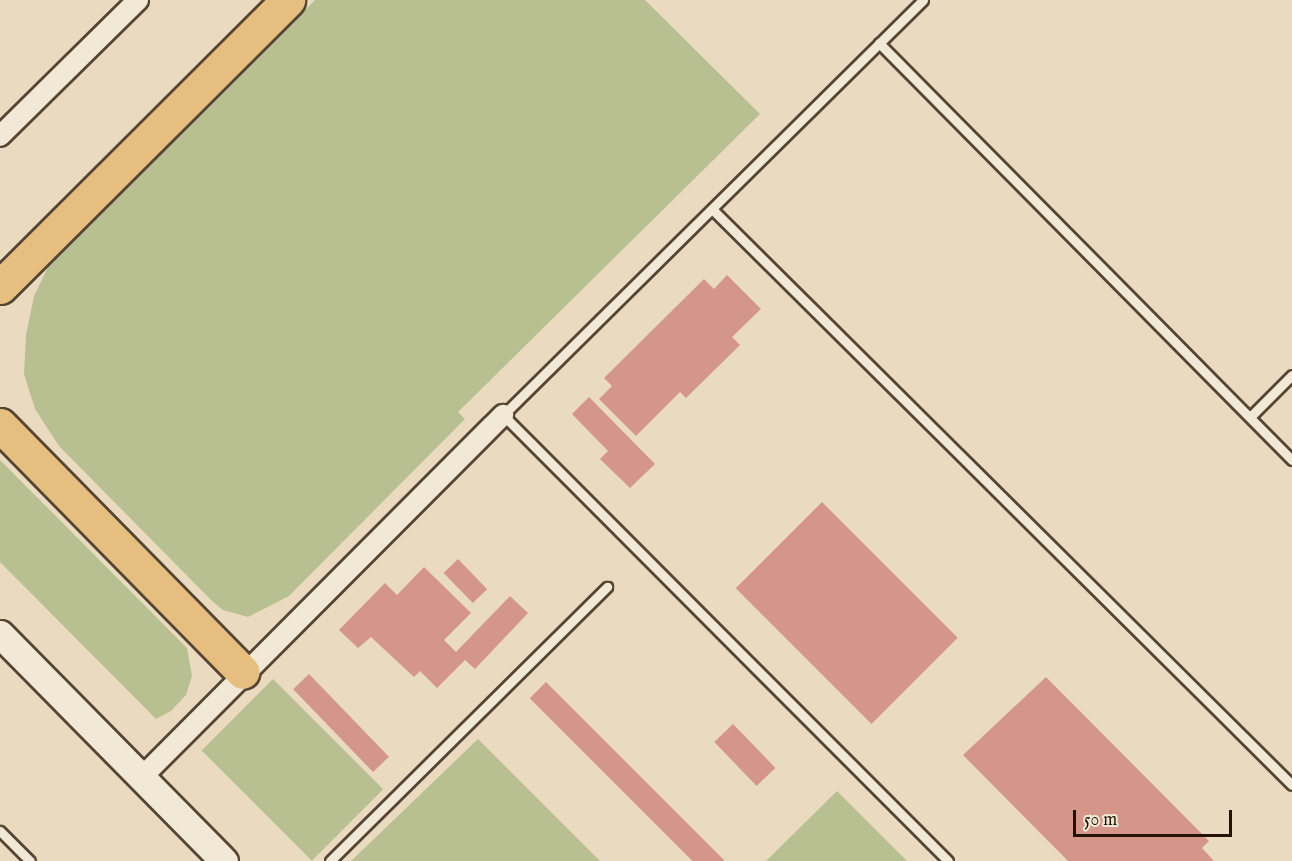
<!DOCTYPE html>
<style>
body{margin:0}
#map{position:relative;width:1292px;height:861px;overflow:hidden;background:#eadbc0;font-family:"IM FELL English",serif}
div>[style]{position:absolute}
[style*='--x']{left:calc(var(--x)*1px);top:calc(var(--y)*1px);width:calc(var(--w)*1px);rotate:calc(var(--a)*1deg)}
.green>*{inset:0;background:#b8c091;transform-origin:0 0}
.building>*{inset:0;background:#d39689;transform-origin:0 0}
.roads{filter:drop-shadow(2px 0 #564533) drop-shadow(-2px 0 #564533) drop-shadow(0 2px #564533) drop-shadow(0 -2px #564533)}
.lane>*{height:9px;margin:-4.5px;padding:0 4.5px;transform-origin:4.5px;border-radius:4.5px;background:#f1e8d6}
.street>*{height:20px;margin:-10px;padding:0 10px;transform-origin:10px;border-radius:10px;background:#f1e8d6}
.secondary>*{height:27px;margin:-13.5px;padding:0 13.5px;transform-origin:13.5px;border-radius:13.5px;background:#f1e8d6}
.highway>*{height:33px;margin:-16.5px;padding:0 16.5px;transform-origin:16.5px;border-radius:16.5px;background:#e5be80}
span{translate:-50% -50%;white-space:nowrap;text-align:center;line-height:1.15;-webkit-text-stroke:4.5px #f1e8d6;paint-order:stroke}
.scale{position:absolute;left:1073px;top:810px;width:159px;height:27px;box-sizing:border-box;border:3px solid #241304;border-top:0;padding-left:8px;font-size:18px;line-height:21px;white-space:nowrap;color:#241304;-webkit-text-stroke:4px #f1e8d6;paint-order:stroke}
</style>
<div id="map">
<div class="green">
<div style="clip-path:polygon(315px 0,645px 0,760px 114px,458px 412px,465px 419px,289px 596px,248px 617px,223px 610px,212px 601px,59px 446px,35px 409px,24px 374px,26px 335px,34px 296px,48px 267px)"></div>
<div style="clip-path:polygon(0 460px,187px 648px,192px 676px,186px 695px,171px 711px,156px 719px,0 562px)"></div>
<div style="left:273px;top:679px;width:156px;height:101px;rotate:45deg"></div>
<div style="clip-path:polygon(478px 739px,600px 861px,351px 861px)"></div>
<div style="clip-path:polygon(837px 791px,907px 861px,766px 861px)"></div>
</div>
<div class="building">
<div style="clip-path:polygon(727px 275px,761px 309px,732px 337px,740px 345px,686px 398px,680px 392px,636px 436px,599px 399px,612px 386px,604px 378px,704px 279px,714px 289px)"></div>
<div style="clip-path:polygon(589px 397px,655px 464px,630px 488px,600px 459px,608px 451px,572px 414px)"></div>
<div style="left:822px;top:502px;width:192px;height:122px;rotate:45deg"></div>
<div style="left:458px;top:559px;width:42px;height:20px;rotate:46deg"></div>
<div style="clip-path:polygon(424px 567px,471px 613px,444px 640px,456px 652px,510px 596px,528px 613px,475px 669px,465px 660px,437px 688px,420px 671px,414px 677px,371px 637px,358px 648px,339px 630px,385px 583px,397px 595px)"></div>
<div style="left:309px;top:674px;width:115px;height:22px;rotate:46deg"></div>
<div style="clip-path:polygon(1046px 677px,1209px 841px,1202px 848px,1214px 861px,1068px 861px,963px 755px)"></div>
<div style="left:546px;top:682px;width:252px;height:23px;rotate:45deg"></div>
<div style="left:733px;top:724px;width:61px;height:26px;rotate:46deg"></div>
</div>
<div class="roads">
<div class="lane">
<div style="--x:923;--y:0;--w:590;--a:135.34"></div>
<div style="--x:503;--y:415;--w:630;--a:45.06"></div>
<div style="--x:879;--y:43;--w:587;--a:45.28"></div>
<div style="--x:712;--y:209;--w:817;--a:44.8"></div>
<div style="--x:1250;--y:417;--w:59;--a:-45"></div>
<div style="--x:0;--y:831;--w:42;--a:45"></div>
<div style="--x:330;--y:861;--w:390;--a:-44.7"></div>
</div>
<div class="street">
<div style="--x:0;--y:136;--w:194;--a:-44.6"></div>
<div style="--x:141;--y:778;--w:513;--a:-45.08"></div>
</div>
<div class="secondary">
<div style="--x:0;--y:634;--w:319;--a:45.4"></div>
</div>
<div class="highway">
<div style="--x:0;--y:287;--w:407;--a:-44.9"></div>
<div style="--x:0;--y:425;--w:346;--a:45.5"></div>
</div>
</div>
<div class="scale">50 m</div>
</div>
